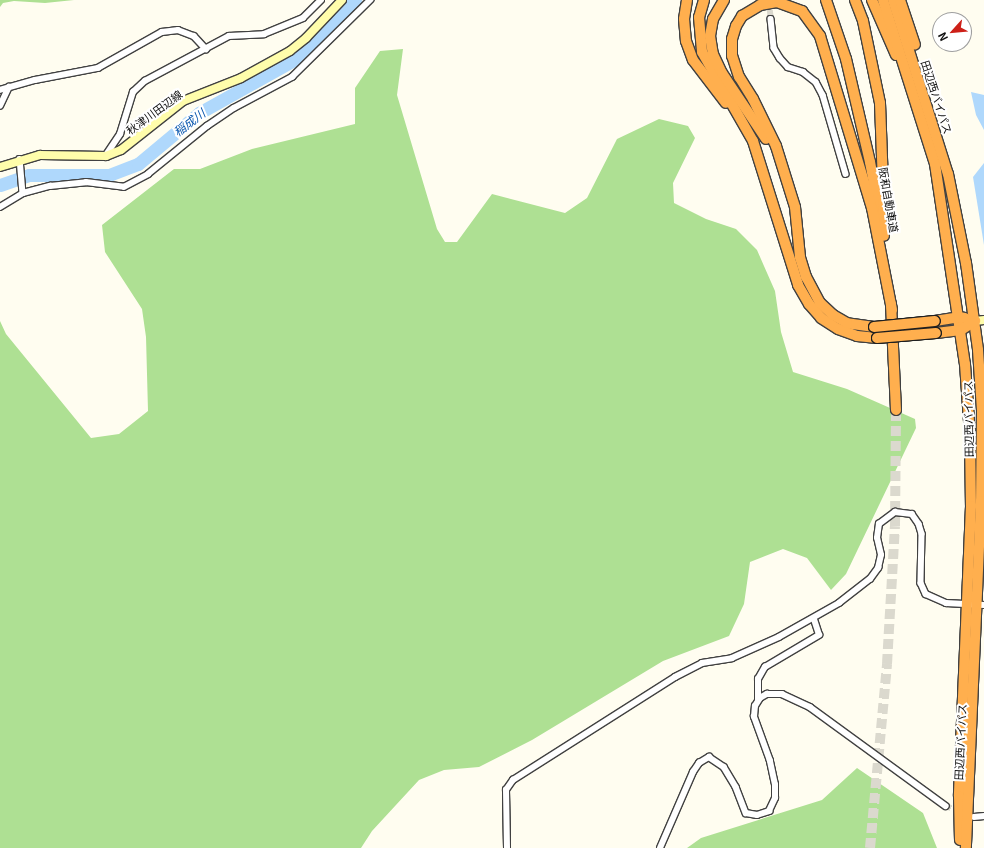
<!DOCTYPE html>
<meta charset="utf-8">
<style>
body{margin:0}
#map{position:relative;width:984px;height:848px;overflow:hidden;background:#fffdf0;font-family:Georgia,"Noto Sans JP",serif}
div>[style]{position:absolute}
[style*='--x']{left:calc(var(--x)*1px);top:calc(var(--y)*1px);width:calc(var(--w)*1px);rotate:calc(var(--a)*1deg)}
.forest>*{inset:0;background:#aee093}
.water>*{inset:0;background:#afd8fc}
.river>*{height:13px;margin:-6.5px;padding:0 6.5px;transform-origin:6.5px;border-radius:6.5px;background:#afd8fc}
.street-tunnel>*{height:5.5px;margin-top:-2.75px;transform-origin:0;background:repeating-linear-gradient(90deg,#dbd9ce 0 5.5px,transparent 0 8.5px)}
.highway-tunnel>*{height:10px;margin-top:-5px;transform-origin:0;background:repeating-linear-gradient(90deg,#dbd9ce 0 10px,transparent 0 15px)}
.roads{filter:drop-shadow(1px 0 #414141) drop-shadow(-1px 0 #414141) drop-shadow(0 1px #414141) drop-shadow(0 -1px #414141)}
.street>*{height:5.5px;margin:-2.75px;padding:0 2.75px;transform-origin:2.75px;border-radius:2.75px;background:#fff}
.secondary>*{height:8px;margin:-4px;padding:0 4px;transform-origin:4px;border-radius:4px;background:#fffdab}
.highway>*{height:10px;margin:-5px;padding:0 5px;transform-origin:5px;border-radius:5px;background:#ffaf4e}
.bridges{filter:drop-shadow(1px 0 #1f1f1f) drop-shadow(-1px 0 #1f1f1f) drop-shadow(0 1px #1f1f1f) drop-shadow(0 -1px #1f1f1f)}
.highway-bridge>*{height:10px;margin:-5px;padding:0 5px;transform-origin:5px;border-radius:5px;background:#ffaf4e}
span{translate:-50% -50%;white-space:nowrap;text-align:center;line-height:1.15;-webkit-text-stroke:4px #fff;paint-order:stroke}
.street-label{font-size:11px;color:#0e0e0e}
.water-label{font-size:12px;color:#0a57ae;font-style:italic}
.north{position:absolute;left:932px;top:12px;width:40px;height:40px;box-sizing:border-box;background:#fff;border:1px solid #9f9f9f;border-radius:50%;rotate:243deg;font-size:11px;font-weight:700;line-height:16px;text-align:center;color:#0e0e0e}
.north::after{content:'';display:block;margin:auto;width:14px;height:18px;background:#cd2018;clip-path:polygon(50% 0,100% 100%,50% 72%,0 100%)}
</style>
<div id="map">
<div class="forest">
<div style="clip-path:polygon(0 0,74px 0,45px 3px,14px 1px,3px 3px,0 7px)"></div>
<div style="clip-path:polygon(403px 49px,397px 95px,437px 229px,445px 242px,457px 242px,492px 194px,565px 213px,587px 198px,617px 139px,659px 119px,688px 126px,695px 138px,673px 183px,674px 203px,706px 219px,736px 229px,757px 250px,775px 291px,781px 332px,793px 372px,847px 389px,915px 419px,916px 428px,846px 574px,831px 590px,807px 558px,783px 549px,750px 562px,744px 604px,729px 636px,663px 661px,532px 740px,479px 767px,444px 770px,419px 780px,372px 831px,361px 848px,0 848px,0 321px,6px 334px,91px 438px,119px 434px,148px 411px,146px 337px,142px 309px,105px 252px,102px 225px,174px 169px,200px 169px,252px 149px,355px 124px,355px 88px,380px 51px)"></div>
<div style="clip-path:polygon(857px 768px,923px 813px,937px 848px,687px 848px,701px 838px,822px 800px)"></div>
</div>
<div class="water">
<div style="clip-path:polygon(971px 92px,984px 95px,984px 130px,976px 115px)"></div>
<div style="clip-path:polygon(984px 163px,984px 245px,973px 177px)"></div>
</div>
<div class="river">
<div style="--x:0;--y:185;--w:31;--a:-19"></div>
<div style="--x:29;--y:175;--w:80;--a:0"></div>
<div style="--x:109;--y:175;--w:31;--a:-21"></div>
<div style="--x:138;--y:164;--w:80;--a:-39.9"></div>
<div style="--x:199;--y:113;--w:109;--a:-29.2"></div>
<div style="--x:294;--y:60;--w:86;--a:-44.5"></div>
</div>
<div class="street-tunnel">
<div style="--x:769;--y:2;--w:17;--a:83"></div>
<div style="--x:946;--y:806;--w:16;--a:22"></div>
</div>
<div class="highway-tunnel">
<div style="--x:870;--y:848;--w:185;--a:-84.7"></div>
<div style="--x:887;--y:664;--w:138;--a:-86.7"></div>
<div style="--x:895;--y:526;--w:116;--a:-89.5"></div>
</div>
<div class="roads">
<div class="street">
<div style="--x:771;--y:19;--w:29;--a:84"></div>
<div style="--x:774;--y:48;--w:12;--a:59"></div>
<div style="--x:780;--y:58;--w:12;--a:48"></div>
<div style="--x:788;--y:67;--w:16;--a:18"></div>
<div style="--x:803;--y:72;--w:16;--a:38"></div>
<div style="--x:816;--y:82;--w:15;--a:62"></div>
<div style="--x:823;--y:95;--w:82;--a:73.8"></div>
<div style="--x:0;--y:90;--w:36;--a:-16"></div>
<div style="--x:35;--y:80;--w:64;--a:-10.8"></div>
<div style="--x:98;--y:68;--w:73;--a:-29.4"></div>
<div style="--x:162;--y:32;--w:16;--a:-7"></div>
<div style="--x:178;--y:30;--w:17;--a:21"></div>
<div style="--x:194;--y:36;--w:18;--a:47"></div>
<div style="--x:0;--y:106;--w:21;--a:-65"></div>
<div style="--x:106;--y:155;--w:25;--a:-56"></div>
<div style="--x:120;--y:134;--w:44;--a:-72.8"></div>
<div style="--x:133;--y:92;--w:16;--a:-43"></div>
<div style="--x:145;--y:81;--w:95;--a:-28.2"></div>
<div style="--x:229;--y:36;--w:35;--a:-3"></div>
<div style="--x:264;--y:34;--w:42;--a:-22.3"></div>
<div style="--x:303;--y:18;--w:25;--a:-45"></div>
<div style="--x:20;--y:159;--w:34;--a:85"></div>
<div style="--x:0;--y:207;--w:27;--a:-31"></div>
<div style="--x:23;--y:193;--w:28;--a:-15"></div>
<div style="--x:50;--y:186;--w:36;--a:-6"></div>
<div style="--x:86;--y:182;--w:38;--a:7"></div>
<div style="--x:124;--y:187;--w:27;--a:-28"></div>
<div style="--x:148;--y:174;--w:76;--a:-39.1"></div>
<div style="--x:207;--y:126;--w:32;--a:-34"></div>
<div style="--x:234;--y:108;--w:66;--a:-28.1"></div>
<div style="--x:292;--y:77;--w:110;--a:-44.6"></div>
<div style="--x:758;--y:700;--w:21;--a:-90"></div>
<div style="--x:758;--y:679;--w:14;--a:-60"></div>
<div style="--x:765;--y:667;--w:63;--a:-30.7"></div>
<div style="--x:819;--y:635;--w:16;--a:-108"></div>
<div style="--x:974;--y:817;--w:10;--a:-6"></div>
<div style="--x:507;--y:848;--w:58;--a:-91"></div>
<div style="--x:506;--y:790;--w:12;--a:-55"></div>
<div style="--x:513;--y:780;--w:192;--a:-32.4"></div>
<div style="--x:675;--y:677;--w:30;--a:-27"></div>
<div style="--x:702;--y:663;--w:30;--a:-9"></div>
<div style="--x:732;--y:658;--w:51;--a:-24.1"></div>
<div style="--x:779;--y:637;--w:69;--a:-29.5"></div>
<div style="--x:839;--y:603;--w:39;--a:-38"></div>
<div style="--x:870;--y:579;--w:14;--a:-54"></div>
<div style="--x:878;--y:568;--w:13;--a:-77"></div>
<div style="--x:881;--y:555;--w:17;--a:-103"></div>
<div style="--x:877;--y:538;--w:14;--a:-82"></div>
<div style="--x:879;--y:524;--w:20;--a:-37"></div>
<div style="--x:895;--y:512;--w:17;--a:7"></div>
<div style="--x:912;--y:514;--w:12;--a:55"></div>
<div style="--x:919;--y:524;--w:10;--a:73"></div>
<div style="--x:922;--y:534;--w:49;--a:91.2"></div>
<div style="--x:921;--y:583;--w:12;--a:66"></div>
<div style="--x:926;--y:594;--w:22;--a:24"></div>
<div style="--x:946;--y:603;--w:38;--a:3"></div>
<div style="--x:660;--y:848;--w:83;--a:-66.5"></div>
<div style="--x:693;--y:772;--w:11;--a:-56"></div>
<div style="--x:699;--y:763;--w:12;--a:-31"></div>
<div style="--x:709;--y:757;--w:18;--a:34"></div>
<div style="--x:724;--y:767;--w:23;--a:59"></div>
<div style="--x:736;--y:787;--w:28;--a:69"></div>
<div style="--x:746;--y:813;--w:11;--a:10"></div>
<div style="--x:757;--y:815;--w:13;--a:-18"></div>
<div style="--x:769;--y:811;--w:14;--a:-65"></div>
<div style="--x:775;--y:798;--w:13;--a:-90"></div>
<div style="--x:775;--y:785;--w:25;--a:-102"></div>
<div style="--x:770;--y:761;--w:47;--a:-110"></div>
<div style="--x:754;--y:717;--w:11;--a:-85"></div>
<div style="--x:755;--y:706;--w:9;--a:-58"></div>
<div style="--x:760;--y:698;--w:8;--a:-30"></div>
<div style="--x:767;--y:694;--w:15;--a:0"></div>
<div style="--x:782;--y:694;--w:31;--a:25"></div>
<div style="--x:810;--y:707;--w:168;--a:36.1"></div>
</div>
<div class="secondary">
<div style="--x:0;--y:167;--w:42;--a:-16.7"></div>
<div style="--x:40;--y:155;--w:66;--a:0.9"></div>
<div style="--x:106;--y:156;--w:16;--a:-22"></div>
<div style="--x:121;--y:150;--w:79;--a:-38.3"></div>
<div style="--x:183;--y:101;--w:62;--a:-21.6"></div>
<div style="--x:241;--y:78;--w:56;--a:-28.9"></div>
<div style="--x:290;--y:51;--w:21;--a:-39"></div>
<div style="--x:306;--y:38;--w:52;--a:-46.5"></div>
<div style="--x:975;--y:321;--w:9;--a:-6"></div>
</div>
<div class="highway">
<div style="--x:687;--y:0;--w:19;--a:99"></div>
<div style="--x:684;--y:19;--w:22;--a:85"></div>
<div style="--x:686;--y:41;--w:20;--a:70"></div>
<div style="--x:693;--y:60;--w:54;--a:52.5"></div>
<div style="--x:704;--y:0;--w:18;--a:106"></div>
<div style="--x:699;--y:17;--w:35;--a:85"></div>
<div style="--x:702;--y:52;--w:103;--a:60.2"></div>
<div style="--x:753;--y:141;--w:151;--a:72.6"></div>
<div style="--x:798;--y:285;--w:22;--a:60"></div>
<div style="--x:809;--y:304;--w:18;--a:49"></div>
<div style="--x:821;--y:318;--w:20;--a:33"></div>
<div style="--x:838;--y:329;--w:20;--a:20"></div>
<div style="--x:857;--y:336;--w:20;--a:6"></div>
<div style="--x:724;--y:0;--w:22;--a:120"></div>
<div style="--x:713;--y:19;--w:17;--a:100"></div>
<div style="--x:710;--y:36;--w:18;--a:81"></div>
<div style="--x:713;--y:54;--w:21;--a:65"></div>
<div style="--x:722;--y:73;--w:79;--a:56.3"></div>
<div style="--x:826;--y:0;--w:62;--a:71.3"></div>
<div style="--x:846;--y:59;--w:106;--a:76.9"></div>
<div style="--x:870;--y:162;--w:75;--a:79.3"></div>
<div style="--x:855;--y:0;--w:22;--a:69"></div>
<div style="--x:863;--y:21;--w:84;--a:78.3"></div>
<div style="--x:880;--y:103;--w:110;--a:87.9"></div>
<div style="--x:872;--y:0;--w:60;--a:66.4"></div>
<div style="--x:883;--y:0;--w:172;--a:72.4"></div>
<div style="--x:935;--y:164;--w:202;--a:81.5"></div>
<div style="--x:965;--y:364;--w:72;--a:86"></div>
<div style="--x:970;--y:436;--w:70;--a:89.2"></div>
<div style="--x:971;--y:506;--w:290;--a:92.4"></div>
<div style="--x:959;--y:796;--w:44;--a:88.7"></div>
<div style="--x:893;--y:0;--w:182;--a:72.5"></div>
<div style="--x:948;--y:174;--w:91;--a:78.6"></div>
<div style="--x:966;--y:263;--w:88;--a:82.1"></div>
<div style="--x:978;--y:350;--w:60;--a:86.2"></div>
<div style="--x:982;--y:410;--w:91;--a:90.6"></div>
<div style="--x:981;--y:501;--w:347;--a:92.5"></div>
<div style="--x:900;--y:0;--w:47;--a:71.6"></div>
<div style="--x:891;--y:304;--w:106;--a:87.3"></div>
<div style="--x:935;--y:321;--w:24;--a:-9"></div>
<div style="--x:959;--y:317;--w:6;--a:9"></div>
<div style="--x:874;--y:327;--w:27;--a:-172"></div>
<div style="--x:847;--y:323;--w:16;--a:-150"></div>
<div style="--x:833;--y:315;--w:18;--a:-137"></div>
<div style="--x:820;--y:303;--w:30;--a:-118"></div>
<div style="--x:806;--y:277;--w:21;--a:-107"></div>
<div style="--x:800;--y:257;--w:50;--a:-95.7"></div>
<div style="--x:795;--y:207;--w:64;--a:-107.3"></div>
<div style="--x:776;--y:146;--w:52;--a:-116.1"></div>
<div style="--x:753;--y:99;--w:26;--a:-122"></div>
<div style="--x:739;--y:77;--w:22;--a:-108"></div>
<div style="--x:732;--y:56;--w:17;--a:-90"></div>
<div style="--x:732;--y:39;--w:14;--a:-73"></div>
<div style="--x:736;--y:26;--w:12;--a:-59"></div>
<div style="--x:742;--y:16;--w:21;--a:-31"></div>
<div style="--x:760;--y:5;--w:17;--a:-10"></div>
<div style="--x:777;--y:2;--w:27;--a:20"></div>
<div style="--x:802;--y:11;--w:31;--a:54"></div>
<div style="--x:820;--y:36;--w:180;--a:73.2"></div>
<div style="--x:872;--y:208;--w:104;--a:78.9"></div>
<div style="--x:936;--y:333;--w:25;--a:-7"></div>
<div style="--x:961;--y:330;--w:17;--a:-33"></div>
</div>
</div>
<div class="bridges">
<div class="highway-bridge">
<div style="--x:874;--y:327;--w:61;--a:-5.6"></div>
<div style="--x:877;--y:338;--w:59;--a:-4.8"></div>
</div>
</div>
<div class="street-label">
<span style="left:937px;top:97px;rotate:72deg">田辺西バイパス</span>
<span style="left:154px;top:112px;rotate:-36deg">秋津川田辺線</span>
<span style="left:889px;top:200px;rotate:80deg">阪和自動車道</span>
<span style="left:968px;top:419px;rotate:-91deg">田辺西バイパス</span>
<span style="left:960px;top:742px;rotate:-87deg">田辺西バイパス</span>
</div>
<div class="water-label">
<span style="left:189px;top:122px;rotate:-37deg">稲成川</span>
</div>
<div class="north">N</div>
</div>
